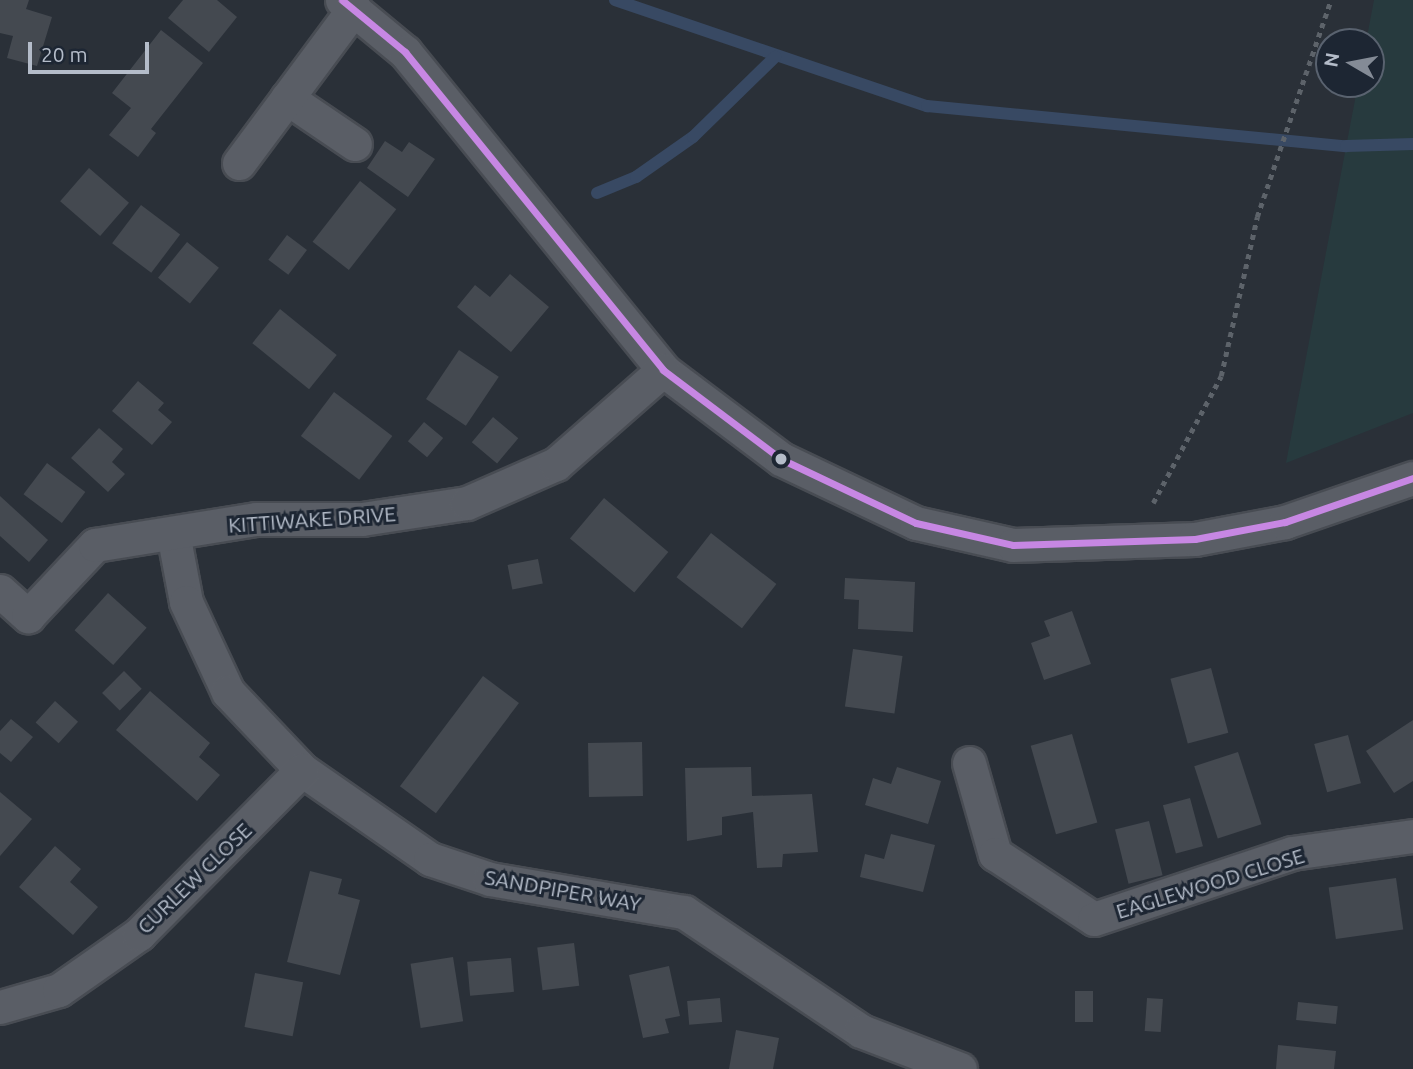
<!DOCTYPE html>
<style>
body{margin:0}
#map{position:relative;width:1413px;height:1069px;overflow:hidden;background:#2a3038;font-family:Ubuntu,sans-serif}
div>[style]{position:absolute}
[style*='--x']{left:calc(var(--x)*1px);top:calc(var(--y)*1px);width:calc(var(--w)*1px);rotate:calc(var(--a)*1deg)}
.green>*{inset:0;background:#273a3e}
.stream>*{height:12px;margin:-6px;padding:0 6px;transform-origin:6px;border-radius:6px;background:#384963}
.building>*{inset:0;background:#444950;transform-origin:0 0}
.path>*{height:4.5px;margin-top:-2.25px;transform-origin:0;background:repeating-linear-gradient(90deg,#5d636a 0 5px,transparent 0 10px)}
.roads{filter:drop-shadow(2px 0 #484c53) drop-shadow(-2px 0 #484c53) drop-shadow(0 2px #484c53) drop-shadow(0 -2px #484c53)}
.street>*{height:33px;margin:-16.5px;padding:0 16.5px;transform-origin:16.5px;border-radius:16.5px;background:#5a5e66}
.bus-1>*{height:7px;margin:-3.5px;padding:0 3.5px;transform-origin:3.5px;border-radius:3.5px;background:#c787e3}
.dots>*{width:19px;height:19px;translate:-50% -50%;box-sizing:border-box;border:4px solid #1d2633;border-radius:50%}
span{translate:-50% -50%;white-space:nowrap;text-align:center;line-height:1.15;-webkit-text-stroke:6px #1d2633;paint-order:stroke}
.street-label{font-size:21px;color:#b4bcc9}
.north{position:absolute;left:1315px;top:28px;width:70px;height:70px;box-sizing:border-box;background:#1d2633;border:2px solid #59626f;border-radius:50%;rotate:280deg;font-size:19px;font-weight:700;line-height:28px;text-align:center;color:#b4bcc9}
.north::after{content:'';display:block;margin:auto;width:24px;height:32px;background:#848b96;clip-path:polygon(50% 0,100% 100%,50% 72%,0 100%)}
.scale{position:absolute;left:28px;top:42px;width:121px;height:32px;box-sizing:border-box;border:4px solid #b4bcc9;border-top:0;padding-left:9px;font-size:21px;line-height:24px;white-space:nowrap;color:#b4bcc9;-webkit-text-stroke:5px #1d2633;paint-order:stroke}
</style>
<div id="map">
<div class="green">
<div style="clip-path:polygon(1374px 0,1413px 0,1413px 413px,1286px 463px,1358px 84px,1371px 84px,1371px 42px,1366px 42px)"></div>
</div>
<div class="stream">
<div style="--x:615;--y:0;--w:330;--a:18.8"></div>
<div style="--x:927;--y:106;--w:421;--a:5.5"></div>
<div style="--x:1346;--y:146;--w:67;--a:-1.7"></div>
<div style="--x:597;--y:193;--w:42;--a:-22.3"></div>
<div style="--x:636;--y:177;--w:70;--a:-35.1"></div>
<div style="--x:693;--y:137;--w:115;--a:-44.3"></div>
</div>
<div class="building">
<div style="clip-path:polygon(0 0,29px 0,26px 9px,52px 17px,37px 66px,7px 58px,13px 36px,0 33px)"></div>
<div style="clip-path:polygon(183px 0,217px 0,237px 17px,209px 52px,168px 18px)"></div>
<div style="clip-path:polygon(161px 30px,203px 63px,151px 129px,156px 133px,138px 157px,109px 135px,131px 108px,112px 93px)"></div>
<div style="clip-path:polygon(385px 141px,402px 152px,409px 142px,435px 159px,408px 197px,367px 168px)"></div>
<div style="left:89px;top:168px;width:53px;height:44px;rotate:41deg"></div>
<div style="left:360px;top:181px;width:46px;height:77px;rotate:38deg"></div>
<div style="left:141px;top:205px;width:49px;height:48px;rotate:37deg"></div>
<div style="left:287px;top:235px;width:25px;height:31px;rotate:37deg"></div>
<div style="left:187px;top:242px;width:41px;height:46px;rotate:39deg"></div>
<div style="clip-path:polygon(510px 274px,549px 307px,511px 352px,457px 307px,475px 285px,490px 297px)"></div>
<div style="left:280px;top:309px;width:73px;height:44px;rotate:39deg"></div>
<div style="left:459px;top:350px;width:48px;height:59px;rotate:34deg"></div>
<div style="clip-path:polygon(138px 381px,164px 403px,158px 410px,172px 422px,152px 445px,112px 411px)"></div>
<div style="left:334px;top:392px;width:73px;height:55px;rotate:37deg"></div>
<div style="left:493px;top:417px;width:33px;height:33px;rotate:40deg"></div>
<div style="left:424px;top:422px;width:25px;height:25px;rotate:40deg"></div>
<div style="clip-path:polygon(99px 428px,123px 449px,112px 462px,125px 474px,108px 492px,71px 458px)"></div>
<div style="left:47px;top:463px;width:48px;height:39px;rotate:37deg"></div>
<div style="clip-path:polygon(0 496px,48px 540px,29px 562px,0 536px)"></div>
<div style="left:604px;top:498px;width:84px;height:53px;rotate:40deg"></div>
<div style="left:711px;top:533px;width:83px;height:56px;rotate:38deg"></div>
<div style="left:538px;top:559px;width:25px;height:31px;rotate:79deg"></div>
<div style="clip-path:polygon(845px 578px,915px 582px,913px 632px,858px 629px,859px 600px,844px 599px)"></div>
<div style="left:108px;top:593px;width:52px;height:50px;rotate:42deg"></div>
<div style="clip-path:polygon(1072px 611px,1091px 664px,1044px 680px,1031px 643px,1050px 636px,1044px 621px)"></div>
<div style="left:853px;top:649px;width:50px;height:58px;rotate:8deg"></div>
<div style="left:1211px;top:668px;width:67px;height:42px;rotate:75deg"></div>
<div style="left:124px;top:671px;width:25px;height:31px;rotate:45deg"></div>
<div style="left:483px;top:676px;width:45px;height:138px;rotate:37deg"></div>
<div style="clip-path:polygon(150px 691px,210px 743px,199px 757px,220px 775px,197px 801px,116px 730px)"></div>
<div style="left:55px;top:701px;width:31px;height:29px;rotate:42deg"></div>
<div style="clip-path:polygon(11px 719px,33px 737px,11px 762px,0 753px,0 731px)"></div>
<div style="clip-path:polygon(1413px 720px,1413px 781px,1394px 793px,1366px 751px)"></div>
<div style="left:1072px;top:734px;width:92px;height:43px;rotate:74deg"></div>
<div style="left:1348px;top:735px;width:50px;height:35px;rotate:75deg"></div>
<div style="left:642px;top:742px;width:54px;height:54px;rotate:89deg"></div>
<div style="left:1238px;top:752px;width:76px;height:46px;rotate:72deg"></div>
<div style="clip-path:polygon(751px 767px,752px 796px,812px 794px,818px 852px,783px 854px,782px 867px,757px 868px,753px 812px,722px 817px,722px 835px,687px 841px,685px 768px)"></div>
<div style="clip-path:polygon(897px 767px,941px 781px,928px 824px,865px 805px,873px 778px,891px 784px)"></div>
<div style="clip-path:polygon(0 792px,32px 819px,0 856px)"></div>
<div style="left:1190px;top:798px;width:50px;height:28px;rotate:75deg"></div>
<div style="left:1149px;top:821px;width:56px;height:35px;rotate:76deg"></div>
<div style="clip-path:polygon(891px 834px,935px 845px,923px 892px,860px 877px,865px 854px,884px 859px)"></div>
<div style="clip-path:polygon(55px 846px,81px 869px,70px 882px,98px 907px,73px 935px,19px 887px)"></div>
<div style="clip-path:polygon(310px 871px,342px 879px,338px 894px,360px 900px,340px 975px,287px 962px)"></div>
<div style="left:1396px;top:878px;width:52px;height:68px;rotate:82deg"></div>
<div style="left:574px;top:943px;width:43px;height:37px;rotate:83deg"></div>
<div style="left:453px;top:957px;width:65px;height:43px;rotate:81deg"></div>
<div style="left:511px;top:958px;width:34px;height:44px;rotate:85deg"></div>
<div style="clip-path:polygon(669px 966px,680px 1016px,665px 1019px,669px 1033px,643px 1038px,629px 975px)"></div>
<div style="left:255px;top:973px;width:49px;height:55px;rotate:11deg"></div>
<div style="left:1093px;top:991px;width:31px;height:18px;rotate:90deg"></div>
<div style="left:720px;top:998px;width:24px;height:33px;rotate:85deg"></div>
<div style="left:1147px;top:998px;width:16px;height:33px;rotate:4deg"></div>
<div style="left:1298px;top:1002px;width:40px;height:18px;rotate:6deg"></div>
<div style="clip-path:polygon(736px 1030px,779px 1038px,773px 1069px,729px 1069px)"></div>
<div style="clip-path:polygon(1278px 1045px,1336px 1051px,1334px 1069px,1276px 1069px)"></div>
</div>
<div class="path">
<div style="--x:1153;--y:503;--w:144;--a:-61.8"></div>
<div style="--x:1221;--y:376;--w:163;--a:-77.2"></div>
<div style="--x:1257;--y:217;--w:229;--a:-71.2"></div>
</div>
<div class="roads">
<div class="street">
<div style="--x:342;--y:0;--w:82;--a:39.5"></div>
<div style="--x:405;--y:52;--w:409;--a:50.9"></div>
<div style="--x:663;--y:370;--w:148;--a:37"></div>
<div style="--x:781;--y:459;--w:149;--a:25.4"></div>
<div style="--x:916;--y:523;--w:99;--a:12.8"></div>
<div style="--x:1013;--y:545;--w:182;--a:-1.9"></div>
<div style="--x:1195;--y:539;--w:92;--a:-10.7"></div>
<div style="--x:1285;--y:522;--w:135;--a:-19"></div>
<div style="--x:287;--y:98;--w:82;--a:34.1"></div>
<div style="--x:239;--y:163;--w:193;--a:-53.4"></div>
<div style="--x:173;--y:533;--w:70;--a:79.3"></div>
<div style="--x:186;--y:602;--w:99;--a:65"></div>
<div style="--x:228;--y:692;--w:108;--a:46.5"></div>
<div style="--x:302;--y:770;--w:156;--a:34.8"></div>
<div style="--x:430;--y:859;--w:63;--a:18.4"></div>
<div style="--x:490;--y:879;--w:197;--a:9.7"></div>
<div style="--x:684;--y:912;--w:213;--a:33.9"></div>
<div style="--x:861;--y:1031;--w:106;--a:21"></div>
<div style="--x:0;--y:591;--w:38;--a:42"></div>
<div style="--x:28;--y:616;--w:98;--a:-46.7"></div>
<div style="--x:95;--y:545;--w:163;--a:-9.2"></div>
<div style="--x:256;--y:519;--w:106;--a:0"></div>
<div style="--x:362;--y:519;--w:106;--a:-8.7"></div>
<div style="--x:467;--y:503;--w:97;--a:-23.7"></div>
<div style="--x:556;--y:464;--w:142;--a:-41.3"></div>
<div style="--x:969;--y:763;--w:95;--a:74.1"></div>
<div style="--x:995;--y:854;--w:118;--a:33.3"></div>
<div style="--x:1094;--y:919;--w:209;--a:-18.4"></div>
<div style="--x:1292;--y:853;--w:122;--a:-8"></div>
<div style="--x:0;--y:1007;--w:61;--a:-16.1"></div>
<div style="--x:59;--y:990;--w:98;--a:-35"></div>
<div style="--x:139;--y:934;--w:231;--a:-45.2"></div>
</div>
</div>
<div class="bus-1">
<div style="--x:342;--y:0;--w:82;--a:39.5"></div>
<div style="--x:405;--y:52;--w:409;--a:50.9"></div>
<div style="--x:663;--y:370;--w:148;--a:37"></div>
<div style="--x:781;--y:459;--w:149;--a:25.4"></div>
<div style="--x:916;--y:523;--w:99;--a:12.8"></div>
<div style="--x:1013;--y:545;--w:182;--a:-1.9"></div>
<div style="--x:1195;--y:539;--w:92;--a:-10.7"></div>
<div style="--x:1285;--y:522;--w:135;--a:-19"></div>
</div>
<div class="dots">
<div style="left:781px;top:459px;background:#b4bcc9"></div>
</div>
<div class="street-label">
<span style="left:312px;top:519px;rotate:-4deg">KITTIWAKE DRIVE</span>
<span style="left:194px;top:878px;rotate:-44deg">CURLEW CLOSE</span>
<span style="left:1210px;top:883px;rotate:-17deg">EAGLEWOOD CLOSE</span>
<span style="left:563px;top:890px;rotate:10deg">SANDPIPER WAY</span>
</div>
<div class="north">N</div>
<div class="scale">20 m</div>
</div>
